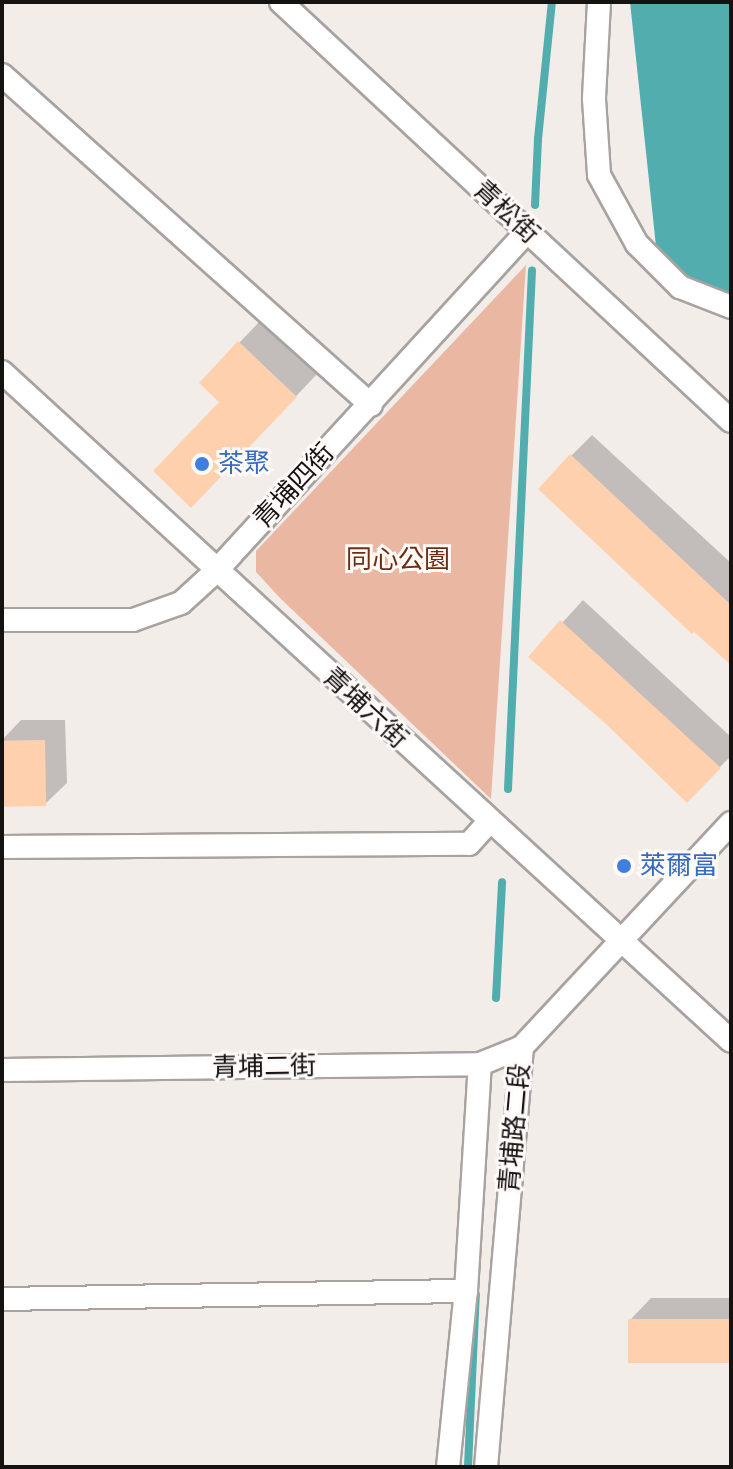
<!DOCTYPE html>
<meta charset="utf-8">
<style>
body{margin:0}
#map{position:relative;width:733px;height:1469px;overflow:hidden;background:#f3edea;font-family:Rubik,"Noto Sans TC",sans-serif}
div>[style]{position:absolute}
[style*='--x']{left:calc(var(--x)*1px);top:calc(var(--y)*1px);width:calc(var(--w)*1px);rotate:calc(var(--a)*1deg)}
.green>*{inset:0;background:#eab7a2}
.water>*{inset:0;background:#52adaf}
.shadow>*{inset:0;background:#0003}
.stream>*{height:8px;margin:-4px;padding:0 4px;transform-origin:4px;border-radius:4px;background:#52adaf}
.building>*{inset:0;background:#fed0ae;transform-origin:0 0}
.roads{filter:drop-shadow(2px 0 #a8a2a0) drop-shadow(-2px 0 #a8a2a0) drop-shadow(0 2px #a8a2a0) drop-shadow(0 -2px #a8a2a0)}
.street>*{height:22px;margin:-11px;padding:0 11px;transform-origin:11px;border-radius:11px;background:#fff}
.dots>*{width:22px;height:22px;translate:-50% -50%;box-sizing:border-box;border:4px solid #fffaf8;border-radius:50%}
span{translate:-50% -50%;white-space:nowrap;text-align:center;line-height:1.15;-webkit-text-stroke:6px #fffaf8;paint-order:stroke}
.street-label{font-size:26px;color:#151312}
.shop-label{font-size:26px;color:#366cbe}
.left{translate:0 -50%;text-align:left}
.park-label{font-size:26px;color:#6b2f14}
.frame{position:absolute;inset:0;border:4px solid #151312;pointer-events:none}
</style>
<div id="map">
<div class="green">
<div style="clip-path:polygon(526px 265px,491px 799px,281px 599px,256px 572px,256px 551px)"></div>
</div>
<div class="water">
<div style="clip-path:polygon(630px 2px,731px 2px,731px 294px,658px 265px)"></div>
</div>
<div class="shadow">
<div style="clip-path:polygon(260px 321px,317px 374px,213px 484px,222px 401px,239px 343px)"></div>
<div style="clip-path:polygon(592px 435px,731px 563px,731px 662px,571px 456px)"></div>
<div style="clip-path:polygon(583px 600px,731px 737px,731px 756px,687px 800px,607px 723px,531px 657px)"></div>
<div style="clip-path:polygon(21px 720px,65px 720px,67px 783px,45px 804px,2px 805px,2px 740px)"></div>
<div style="clip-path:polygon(651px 1298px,731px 1298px,731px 1360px,630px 1320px)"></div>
</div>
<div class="stream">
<div style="--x:535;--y:205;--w:66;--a:-87.4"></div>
<div style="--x:538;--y:139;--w:138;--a:-84.2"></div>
<div style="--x:508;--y:789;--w:519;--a:-87.35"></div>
<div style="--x:496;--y:998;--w:116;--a:-87"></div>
<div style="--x:468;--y:1467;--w:173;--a:-87.4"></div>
</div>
<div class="building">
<div style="clip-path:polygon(238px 341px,297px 397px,191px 508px,153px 471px,219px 402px,199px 383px)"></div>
<div style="clip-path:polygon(570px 454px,731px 605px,731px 665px,694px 632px,692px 634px,538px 489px)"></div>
<div style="clip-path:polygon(560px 620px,721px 768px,687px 803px,606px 724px,528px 657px)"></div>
<div style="left:45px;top:740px;width:66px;height:43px;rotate:89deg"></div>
<div style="left:628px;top:1319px;width:103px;height:44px"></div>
</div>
<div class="roads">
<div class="street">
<div style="--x:281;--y:2;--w:615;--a:42.96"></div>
<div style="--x:599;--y:2;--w:97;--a:93"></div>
<div style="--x:594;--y:99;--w:76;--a:86.2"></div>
<div style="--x:599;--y:175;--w:79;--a:61.2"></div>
<div style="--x:637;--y:244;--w:61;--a:45"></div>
<div style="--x:680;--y:287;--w:55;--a:21.4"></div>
<div style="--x:2;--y:75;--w:495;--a:41.8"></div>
<div style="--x:2;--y:372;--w:989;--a:42.54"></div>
<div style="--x:2;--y:620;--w:131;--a:0"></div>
<div style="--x:133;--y:620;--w:51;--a:-19.5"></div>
<div style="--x:181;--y:603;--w:47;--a:-42.4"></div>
<div style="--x:216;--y:571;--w:460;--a:-47.5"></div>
<div style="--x:2;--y:847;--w:467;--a:-0.4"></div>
<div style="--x:469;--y:844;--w:30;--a:-48"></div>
<div style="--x:2;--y:1070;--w:478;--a:-0.7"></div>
<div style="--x:480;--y:1064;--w:45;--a:-22"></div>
<div style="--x:2;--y:1299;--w:464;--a:-1"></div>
<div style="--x:448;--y:1467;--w:177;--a:-84.2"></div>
<div style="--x:466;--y:1291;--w:227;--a:-86.5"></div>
<div style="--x:486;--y:1467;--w:422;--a:-85.1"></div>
<div style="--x:522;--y:1047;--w:306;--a:-47"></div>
</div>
</div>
<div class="dots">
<div style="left:202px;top:464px;background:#3f7fe0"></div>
<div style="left:624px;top:866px;background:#3f7fe0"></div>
</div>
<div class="street-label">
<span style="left:506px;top:212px;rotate:43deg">青松街</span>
<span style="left:294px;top:486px;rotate:-47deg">青埔四街</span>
<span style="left:365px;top:708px;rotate:43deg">青埔六街</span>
<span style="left:264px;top:1067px;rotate:-1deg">青埔二街</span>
<span style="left:515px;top:1128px;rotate:-85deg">青埔路二段</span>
</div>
<div class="shop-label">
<span class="left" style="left:218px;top:464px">茶聚</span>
<span class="left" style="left:640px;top:866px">萊爾富</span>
</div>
<div class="park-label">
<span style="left:398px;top:560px">同心公園</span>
</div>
<div class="frame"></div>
</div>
